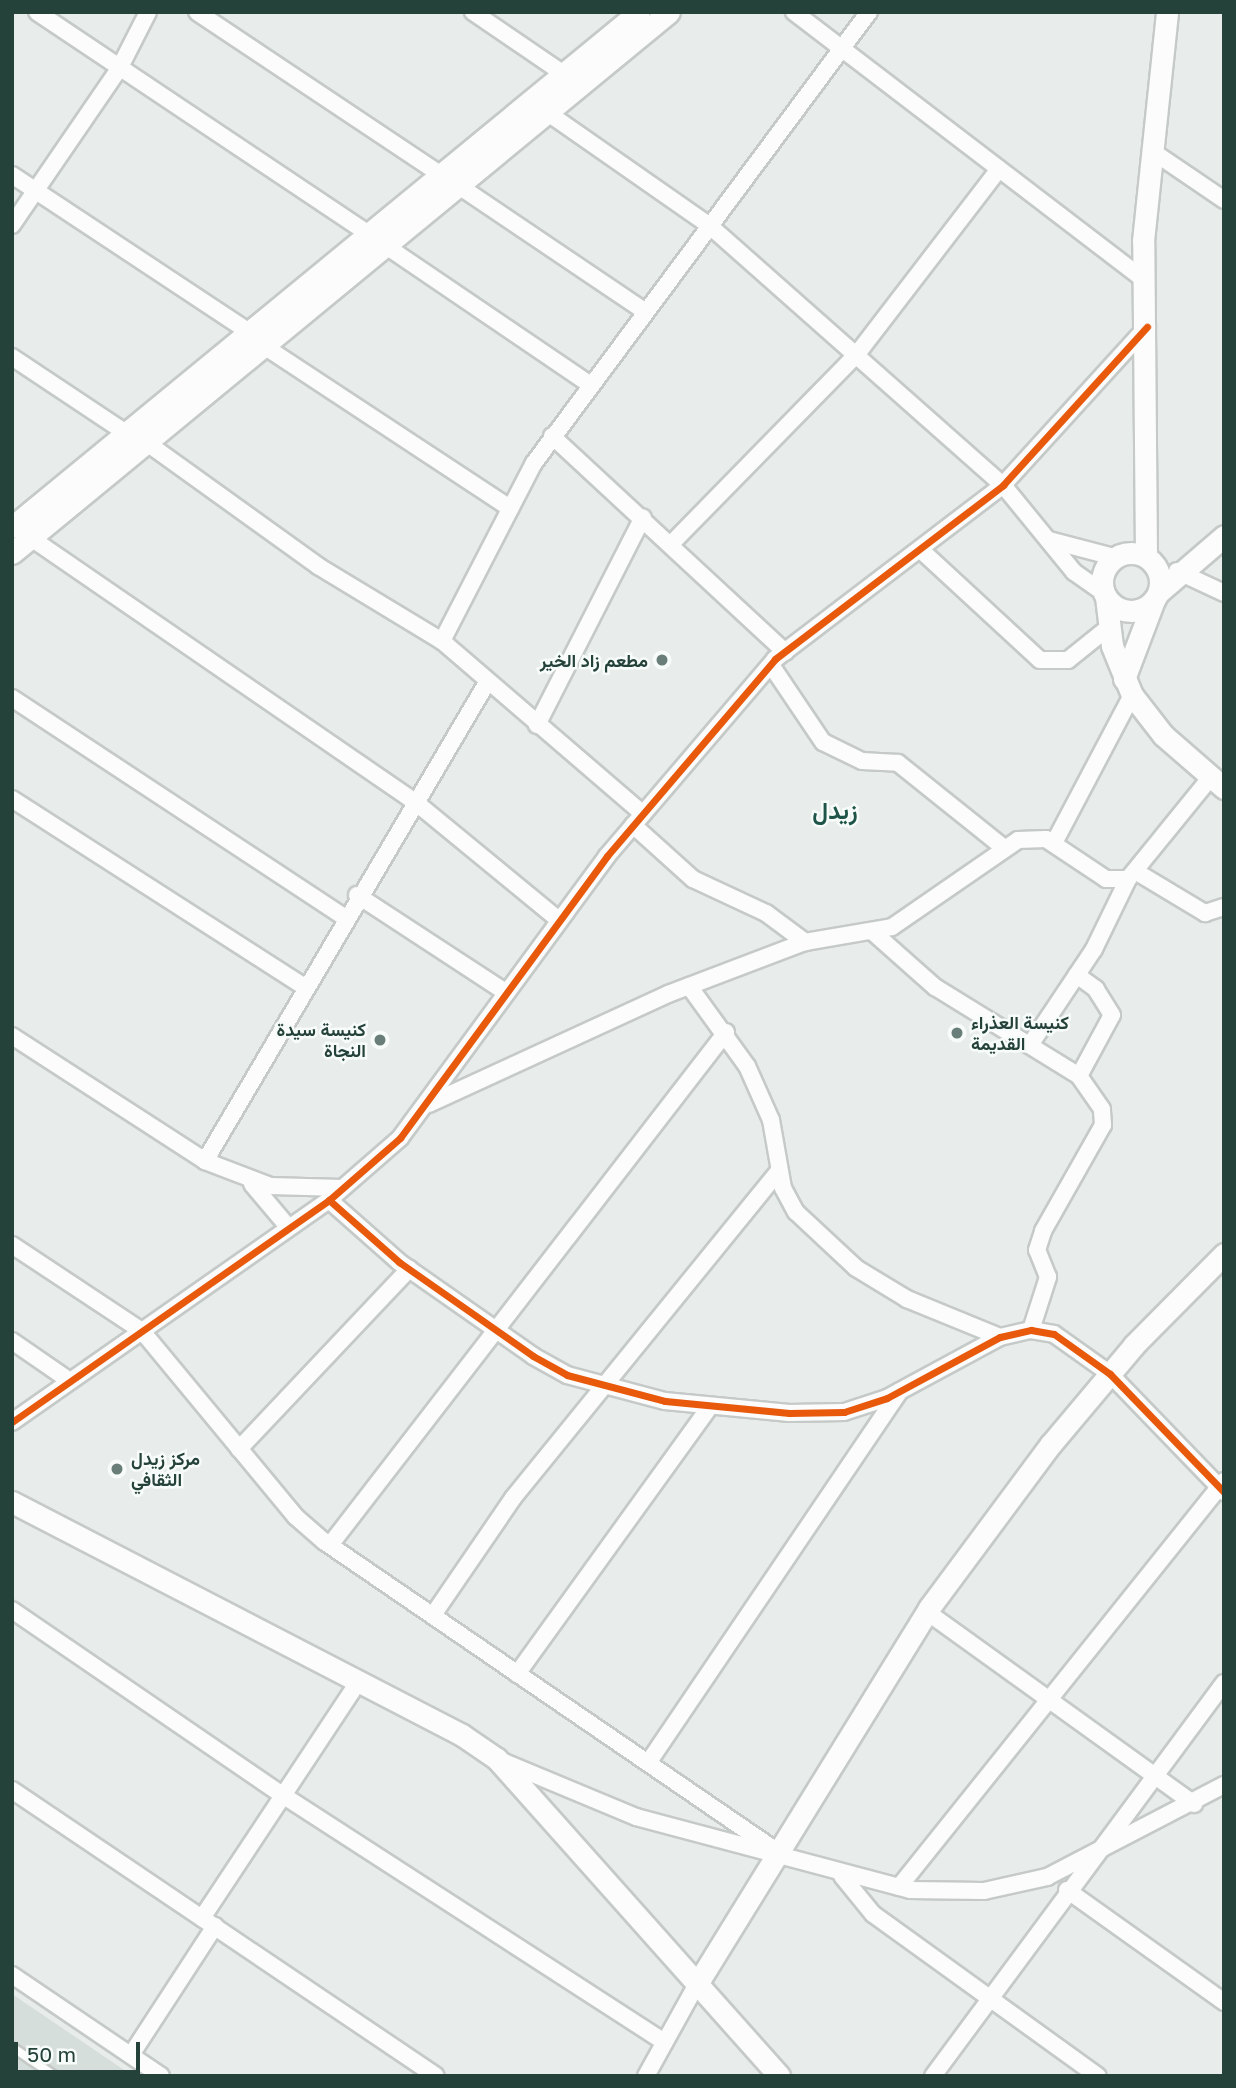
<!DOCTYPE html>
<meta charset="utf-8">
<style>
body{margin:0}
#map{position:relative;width:1236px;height:2088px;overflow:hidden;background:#e8edeb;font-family:"Golos Text",Vazirmatn,sans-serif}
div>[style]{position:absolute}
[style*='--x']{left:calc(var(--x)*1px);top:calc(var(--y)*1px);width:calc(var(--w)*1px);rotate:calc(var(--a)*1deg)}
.built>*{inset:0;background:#d6dedb}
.roads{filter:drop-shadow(2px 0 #c5cac8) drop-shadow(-2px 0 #c5cac8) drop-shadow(0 2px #c5cac8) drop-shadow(0 -2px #c5cac8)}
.lane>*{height:8px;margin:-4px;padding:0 4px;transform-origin:4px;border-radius:4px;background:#fcfcfc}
.street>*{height:16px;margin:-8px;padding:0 8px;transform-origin:8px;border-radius:8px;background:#fcfcfc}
.secondary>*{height:21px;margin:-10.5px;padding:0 10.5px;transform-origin:10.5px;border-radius:10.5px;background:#fcfcfc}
.secondary>.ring{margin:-10.5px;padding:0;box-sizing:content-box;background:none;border:21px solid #fcfcfc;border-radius:50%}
.cycleway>*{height:7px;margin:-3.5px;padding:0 3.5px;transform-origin:3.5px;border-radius:3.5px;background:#e8590c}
.dots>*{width:19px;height:19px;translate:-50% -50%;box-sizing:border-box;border:4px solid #f7fbf9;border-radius:50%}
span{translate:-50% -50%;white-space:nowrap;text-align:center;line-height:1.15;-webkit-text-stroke:5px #f7fbf9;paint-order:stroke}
.poi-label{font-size:18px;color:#24423a;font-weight:700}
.right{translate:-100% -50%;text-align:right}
.left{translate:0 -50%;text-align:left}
.district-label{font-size:24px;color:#1f5548;font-weight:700}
.frame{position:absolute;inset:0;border:14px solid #24423a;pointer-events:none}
.scale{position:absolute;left:14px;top:2042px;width:126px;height:32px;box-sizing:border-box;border:4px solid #24423a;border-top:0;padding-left:9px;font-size:21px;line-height:24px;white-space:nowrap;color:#24423a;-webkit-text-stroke:5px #f7fbf9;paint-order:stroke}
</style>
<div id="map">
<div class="built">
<div style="clip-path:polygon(12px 1994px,133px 2076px,12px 2076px)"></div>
</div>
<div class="roads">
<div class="lane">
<div style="--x:12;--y:2047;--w:52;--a:34"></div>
</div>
<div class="street">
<div style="--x:37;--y:12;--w:399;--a:33.8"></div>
<div style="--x:197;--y:12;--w:293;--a:33.7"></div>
<div style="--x:473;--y:12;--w:110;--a:34.3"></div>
<div style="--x:794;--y:12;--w:442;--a:37.4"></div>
<div style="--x:548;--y:113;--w:198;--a:34.9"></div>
<div style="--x:710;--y:226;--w:391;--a:41.5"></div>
<div style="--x:1003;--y:485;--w:112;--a:50.8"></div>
<div style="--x:1074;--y:572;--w:37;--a:35"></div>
<div style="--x:1152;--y:151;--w:87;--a:34.2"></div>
<div style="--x:12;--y:175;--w:284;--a:33.5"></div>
<div style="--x:459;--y:186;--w:222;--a:34"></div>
<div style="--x:12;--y:225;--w:191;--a:-55.6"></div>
<div style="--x:120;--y:67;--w:62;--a:-63"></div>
<div style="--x:386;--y:246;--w:245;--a:34.2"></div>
<div style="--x:264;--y:346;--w:295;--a:33.4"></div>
<div style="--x:12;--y:357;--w:137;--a:33.7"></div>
<div style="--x:552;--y:436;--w:318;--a:42.8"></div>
<div style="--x:147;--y:443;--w:211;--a:35.7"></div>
<div style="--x:318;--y:566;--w:145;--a:31.2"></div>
<div style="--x:442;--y:641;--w:265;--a:40.7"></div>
<div style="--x:31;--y:538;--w:465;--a:34.5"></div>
<div style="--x:414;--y:801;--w:188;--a:39.4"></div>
<div style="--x:1049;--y:540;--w:67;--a:14.7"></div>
<div style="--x:672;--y:543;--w:264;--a:-45.6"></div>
<div style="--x:857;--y:354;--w:233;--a:-52.5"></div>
<div style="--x:923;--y:552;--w:159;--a:42.7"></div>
<div style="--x:1040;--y:660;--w:28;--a:0"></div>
<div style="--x:1068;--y:660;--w:51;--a:-38.7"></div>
<div style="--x:1177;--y:571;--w:52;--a:25.1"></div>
<div style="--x:442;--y:641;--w:200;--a:-62.7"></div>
<div style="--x:534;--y:463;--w:562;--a:-53.4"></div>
<div style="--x:771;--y:665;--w:93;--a:56"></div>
<div style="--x:823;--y:742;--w:43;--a:26"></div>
<div style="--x:862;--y:761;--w:36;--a:3"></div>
<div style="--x:898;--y:763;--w:136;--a:38.7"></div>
<div style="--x:12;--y:698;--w:398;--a:33.4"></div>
<div style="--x:537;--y:725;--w:233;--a:-63"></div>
<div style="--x:12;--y:799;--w:346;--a:32.7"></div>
<div style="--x:633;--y:825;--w:81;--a:42"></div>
<div style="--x:693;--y:879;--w:81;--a:25"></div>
<div style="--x:766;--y:913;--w:49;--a:36.6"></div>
<div style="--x:1054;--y:843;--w:167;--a:-62.2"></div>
<div style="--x:1135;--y:871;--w:82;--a:31"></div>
<div style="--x:1205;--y:913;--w:20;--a:-18"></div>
<div style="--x:357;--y:895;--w:177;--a:33.2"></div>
<div style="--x:873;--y:932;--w:83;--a:41.6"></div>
<div style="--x:935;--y:987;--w:169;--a:31.7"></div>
<div style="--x:689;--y:986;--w:99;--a:54.1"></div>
<div style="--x:747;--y:1066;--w:59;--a:66"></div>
<div style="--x:771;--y:1120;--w:69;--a:80"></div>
<div style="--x:783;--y:1188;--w:27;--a:62"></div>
<div style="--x:796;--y:1212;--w:82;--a:43"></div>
<div style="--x:856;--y:1268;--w:60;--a:31.3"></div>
<div style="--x:907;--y:1299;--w:100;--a:22.2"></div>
<div style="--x:12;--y:1036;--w:230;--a:32.9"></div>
<div style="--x:205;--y:1161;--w:70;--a:21"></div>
<div style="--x:270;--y:1186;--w:72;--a:1.6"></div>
<div style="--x:1030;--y:1045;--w:115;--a:-56.3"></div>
<div style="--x:1094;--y:949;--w:78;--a:-64.1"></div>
<div style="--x:429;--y:1104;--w:263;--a:-24.7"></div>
<div style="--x:668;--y:994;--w:147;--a:-20.8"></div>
<div style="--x:805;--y:942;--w:88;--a:-9.8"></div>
<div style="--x:892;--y:927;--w:153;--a:-34.6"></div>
<div style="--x:1018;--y:840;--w:28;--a:-2"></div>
<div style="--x:1046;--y:839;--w:72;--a:33.7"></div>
<div style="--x:1106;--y:879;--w:22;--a:0"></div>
<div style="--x:1128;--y:879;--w:132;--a:-50.9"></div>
<div style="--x:205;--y:1161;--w:557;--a:-59.48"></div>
<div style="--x:252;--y:1184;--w:57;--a:49.9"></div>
<div style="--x:329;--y:1200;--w:94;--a:41.5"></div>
<div style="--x:399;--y:1262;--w:164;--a:35"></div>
<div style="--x:533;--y:1356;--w:39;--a:29"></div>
<div style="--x:567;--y:1375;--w:101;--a:14.9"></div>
<div style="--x:665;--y:1401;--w:125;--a:5.5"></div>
<div style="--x:789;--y:1413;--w:55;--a:-1"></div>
<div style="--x:844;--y:1412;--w:45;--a:-18"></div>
<div style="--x:887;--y:1398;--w:128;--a:-28.4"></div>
<div style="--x:1000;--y:1337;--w:32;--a:-13"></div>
<div style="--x:1031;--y:1330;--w:23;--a:10"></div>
<div style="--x:1054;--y:1334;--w:69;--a:35.5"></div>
<div style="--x:1110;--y:1374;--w:164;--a:46"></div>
<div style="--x:12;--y:1245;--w:156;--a:33.5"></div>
<div style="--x:142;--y:1331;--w:241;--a:50.4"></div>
<div style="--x:296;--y:1517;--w:38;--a:41"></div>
<div style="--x:325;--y:1542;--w:545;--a:34.39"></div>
<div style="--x:1031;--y:1330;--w:56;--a:-72.2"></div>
<div style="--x:1048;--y:1277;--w:29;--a:-112"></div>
<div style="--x:1037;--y:1250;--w:20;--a:-72"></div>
<div style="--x:1043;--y:1231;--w:122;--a:-60.5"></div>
<div style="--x:1103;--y:1125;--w:16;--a:-94"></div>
<div style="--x:1102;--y:1109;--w:40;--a:-124.9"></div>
<div style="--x:1079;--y:1076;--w:69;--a:-61.6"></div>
<div style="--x:1112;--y:1015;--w:31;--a:-122"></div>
<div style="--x:1096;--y:989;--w:24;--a:-144"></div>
<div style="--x:12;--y:1341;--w:70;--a:34.6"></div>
<div style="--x:12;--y:1422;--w:387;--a:-35"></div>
<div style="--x:329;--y:1200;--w:94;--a:-41.1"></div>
<div style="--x:400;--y:1138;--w:350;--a:-53.7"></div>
<div style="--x:607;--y:856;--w:259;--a:-49.5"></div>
<div style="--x:775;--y:659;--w:287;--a:-37.3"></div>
<div style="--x:1003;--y:485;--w:214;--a:-47.7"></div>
<div style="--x:239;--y:1449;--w:248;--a:-46.6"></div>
<div style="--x:330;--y:1545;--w:648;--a:-52.33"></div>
<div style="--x:12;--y:1610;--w:326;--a:34.4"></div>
<div style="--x:281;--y:1794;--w:457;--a:32.9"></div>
<div style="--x:927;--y:1612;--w:329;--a:35.7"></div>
<div style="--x:433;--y:1615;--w:142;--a:-55.6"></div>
<div style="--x:513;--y:1498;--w:422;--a:-50.9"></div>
<div style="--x:517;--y:1674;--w:327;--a:-54.2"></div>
<div style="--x:497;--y:1759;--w:151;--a:22.6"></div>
<div style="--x:636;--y:1817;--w:284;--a:14.9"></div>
<div style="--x:910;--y:1890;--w:74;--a:0.8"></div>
<div style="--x:984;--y:1891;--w:65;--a:-12.5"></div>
<div style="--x:1047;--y:1877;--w:199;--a:-27.5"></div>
<div style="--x:648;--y:1763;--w:449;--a:-55.9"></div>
<div style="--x:12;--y:1790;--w:511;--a:34"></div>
<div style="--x:842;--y:1876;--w:49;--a:50.8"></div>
<div style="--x:873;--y:1914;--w:277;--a:35.8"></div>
<div style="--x:899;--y:1887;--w:520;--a:-51.32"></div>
<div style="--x:1067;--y:1890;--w:193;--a:35.5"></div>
<div style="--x:202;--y:1918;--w:284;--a:-56.5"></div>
<div style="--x:12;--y:1975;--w:180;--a:34.1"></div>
<div style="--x:131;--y:2055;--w:154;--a:-56.9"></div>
<div style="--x:646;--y:2076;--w:105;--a:-61"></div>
<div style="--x:933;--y:2076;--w:489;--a:-53.5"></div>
</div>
<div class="secondary">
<div style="--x:12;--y:527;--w:811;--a:-39.4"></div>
<div class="ring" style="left:1102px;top:553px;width:37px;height:37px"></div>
<div style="--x:12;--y:553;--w:851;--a:-39.47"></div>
<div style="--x:1146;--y:556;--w:315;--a:-90.5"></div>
<div style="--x:1143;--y:241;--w:230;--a:-84"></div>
<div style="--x:1159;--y:592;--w:86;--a:-40.7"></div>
<div style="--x:1106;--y:597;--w:49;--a:83"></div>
<div style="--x:1112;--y:646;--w:53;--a:67.8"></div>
<div style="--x:1132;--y:695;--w:51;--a:52.2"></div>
<div style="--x:1163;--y:735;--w:81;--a:41"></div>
<div style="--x:1124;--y:679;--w:85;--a:-69.2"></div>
<div style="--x:12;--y:1502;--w:507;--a:27.37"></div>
<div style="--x:462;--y:1735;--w:42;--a:34.4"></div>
<div style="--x:497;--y:1759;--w:424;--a:48.3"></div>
<div style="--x:697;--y:1984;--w:442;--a:-58.3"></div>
<div style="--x:929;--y:1608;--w:204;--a:-53.4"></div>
<div style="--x:1051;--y:1444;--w:129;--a:-50"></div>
<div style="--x:1134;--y:1345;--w:128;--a:-45.3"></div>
</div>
</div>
<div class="cycleway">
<div style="--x:329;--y:1200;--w:94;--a:41.5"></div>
<div style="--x:399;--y:1262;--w:164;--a:35"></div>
<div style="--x:533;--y:1356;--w:39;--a:29"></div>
<div style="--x:567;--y:1375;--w:101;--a:14.9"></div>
<div style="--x:665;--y:1401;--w:125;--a:5.5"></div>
<div style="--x:789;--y:1413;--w:55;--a:-1"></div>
<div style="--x:844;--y:1412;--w:45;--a:-18"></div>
<div style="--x:887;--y:1398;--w:128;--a:-28.4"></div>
<div style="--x:1000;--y:1337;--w:32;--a:-13"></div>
<div style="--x:1031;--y:1330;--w:23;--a:10"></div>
<div style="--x:1054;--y:1334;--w:69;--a:35.5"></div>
<div style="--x:1110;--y:1374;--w:164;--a:46"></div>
<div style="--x:12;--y:1422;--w:387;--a:-35"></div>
<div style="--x:329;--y:1200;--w:94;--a:-41.1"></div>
<div style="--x:400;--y:1138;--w:350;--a:-53.7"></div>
<div style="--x:607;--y:856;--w:259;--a:-49.5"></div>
<div style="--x:775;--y:659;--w:287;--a:-37.3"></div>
<div style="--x:1003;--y:485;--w:214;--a:-47.7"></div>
</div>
<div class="dots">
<div style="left:662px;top:660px;background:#697e78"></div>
<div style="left:957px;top:1033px;background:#697e78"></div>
<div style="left:380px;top:1040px;background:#697e78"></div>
<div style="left:117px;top:1469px;background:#697e78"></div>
</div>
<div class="poi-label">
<span class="right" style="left:648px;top:660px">مطعم زاد الخير</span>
<span class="left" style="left:971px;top:1033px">كنيسة العذراء<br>القديمة</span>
<span class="right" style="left:366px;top:1040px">كنيسة سيدة<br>النجاة</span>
<span class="left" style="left:131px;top:1469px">مركز زيدل<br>الثقافي</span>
</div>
<div class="district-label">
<span style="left:835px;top:810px">زيدل</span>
</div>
<div class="frame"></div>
<div class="scale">50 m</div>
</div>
